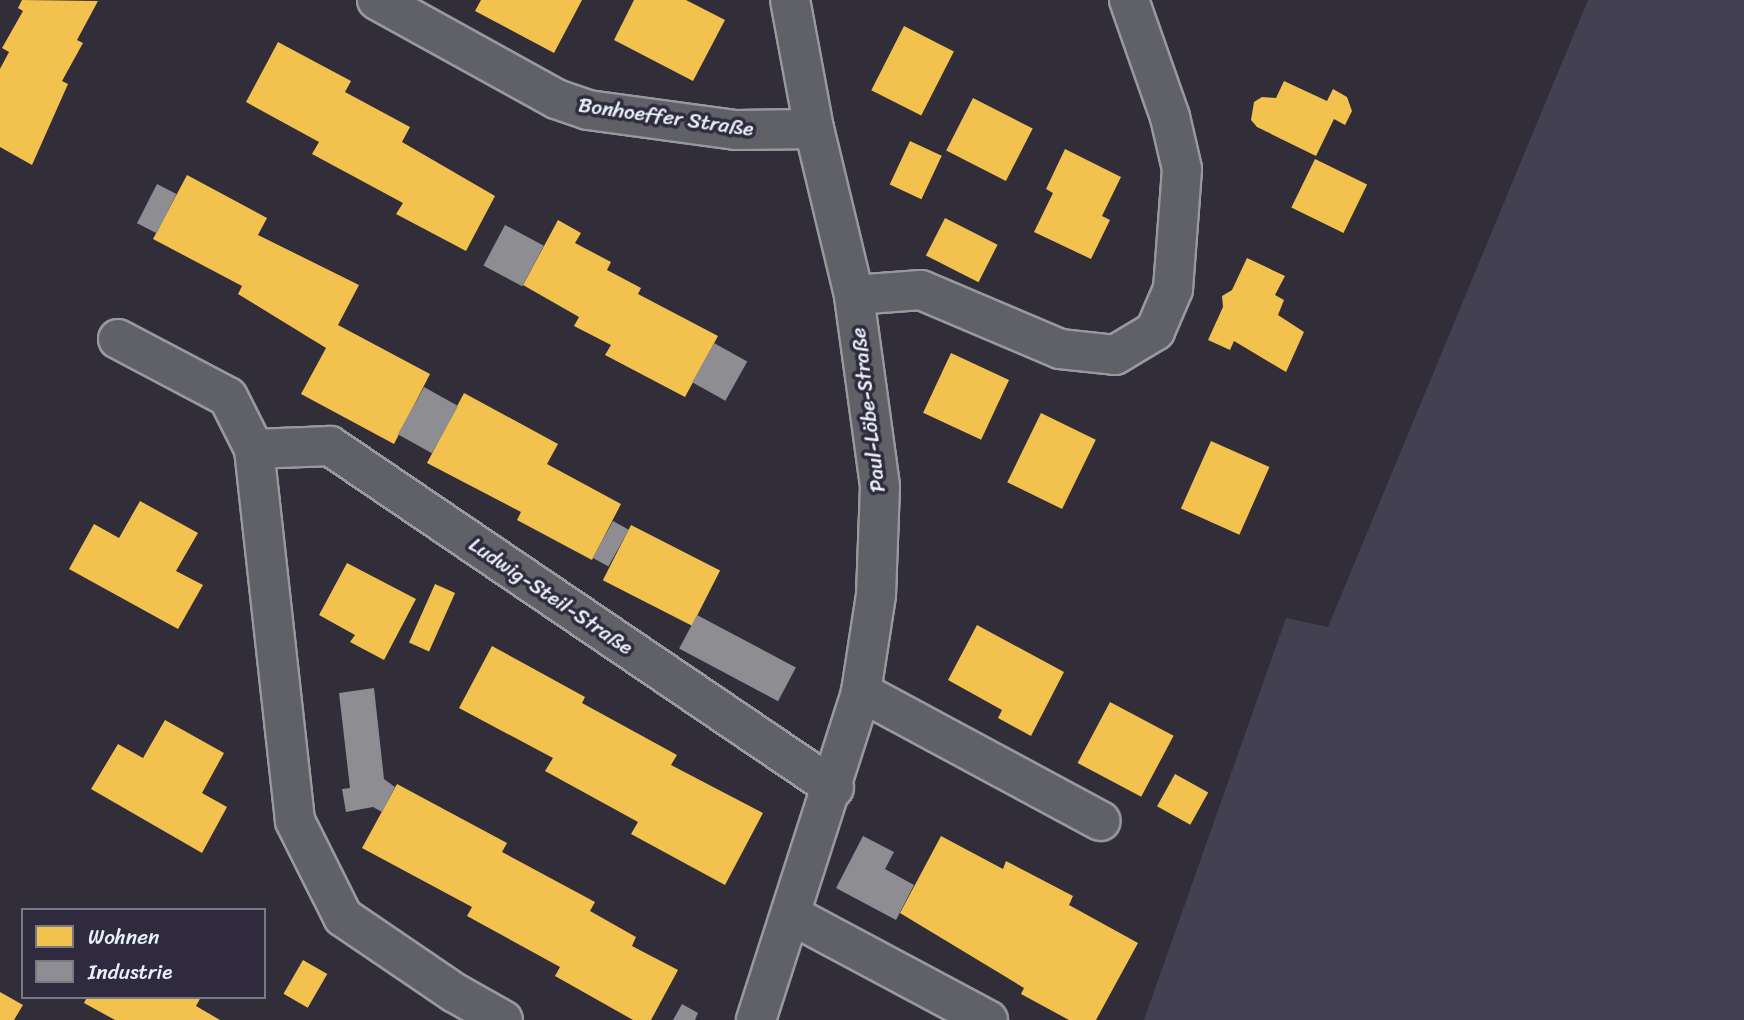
<!DOCTYPE html>
<meta charset="utf-8">
<style>
body{margin:0}
#map{position:relative;width:1744px;height:1020px;overflow:hidden;background:#312e39;font-family:Sriracha,sans-serif}
div>[style]{position:absolute}
[style*='--x']{left:calc(var(--x)*1px);top:calc(var(--y)*1px);width:calc(var(--w)*1px);rotate:calc(var(--a)*1deg)}
.green>*{inset:0;background:#434151}
.homes>*{inset:0;background:#f2c14e;transform-origin:0 0}
.industry>*{inset:0;background:#8d8d92;transform-origin:0 0}
.roads{filter:drop-shadow(2px 0 #98999f) drop-shadow(-2px 0 #98999f) drop-shadow(0 2px #98999f) drop-shadow(0 -2px #98999f)}
.minor>*{height:38px;margin:-19px;padding:0 19px;transform-origin:19px;border-radius:19px;background:#606067}
span{translate:-50% -50%;white-space:nowrap;text-align:center;line-height:1.15;-webkit-text-stroke:7px #2f2a3d;paint-order:stroke}
.street-label{font-size:21px;color:#e8f1f8}
.legend{position:absolute;left:21px;top:908px;width:245px;height:91px;box-sizing:border-box;background:#2f2a3d;border:2px solid #797a88;margin:0;padding:9px 12px;list-style:none;font-size:21px;color:#e8f1f8}
.legend li{display:flex;align-items:center;gap:14px;height:35px}
.legend b{width:35px;border:2px solid #797a88}
</style>
<div id="map">
<div class="green">
<div style="clip-path:polygon(1588px 0,1744px 0,1744px 1020px,1144px 1020px,1286px 618px,1328px 627px)"></div>
</div>
<div class="homes">
<div style="clip-path:polygon(22px 0,98px 1px,77px 40px,83px 43px,62px 81px,68px 84px,32px 165px,0 147px,0 69px,9px 52px,2px 48px,23px 11px,18px 8px)"></div>
<div style="clip-path:polygon(481px 0,582px 0,554px 53px,475px 11px)"></div>
<div style="clip-path:polygon(634px 0,686px 0,725px 20px,693px 81px,614px 40px)"></div>
<div style="left:904px;top:26px;width:56px;height:72px;rotate:27deg"></div>
<div style="clip-path:polygon(278px 42px,351px 81px,345px 92px,410px 127px,402px 142px,495px 196px,466px 251px,396px 214px,403px 203px,312px 154px,319px 142px,246px 102px)"></div>
<div style="clip-path:polygon(1284px 81px,1327px 101px,1333px 89px,1347px 97px,1352px 111px,1345px 125px,1334px 119px,1316px 156px,1257px 127px,1251px 120px,1254px 102px,1262px 97px,1276px 98px)"></div>
<div style="left:973px;top:98px;width:67px;height:59px;rotate:27deg"></div>
<div style="left:910px;top:141px;width:35px;height:48px;rotate:25deg"></div>
<div style="clip-path:polygon(1065px 149px,1121px 177px,1102px 216px,1110px 220px,1091px 259px,1034px 232px,1053px 193px,1046px 189px)"></div>
<div style="left:1315px;top:159px;width:58px;height:54px;rotate:26deg"></div>
<div style="clip-path:polygon(187px 175px,267px 218px,258px 235px,359px 285px,338px 325px,430px 374px,394px 444px,301px 394px,326px 348px,238px 294px,242px 286px,153px 239px)"></div>
<div style="left:945px;top:218px;width:59px;height:42px;rotate:27deg"></div>
<div style="clip-path:polygon(558px 220px,581px 233px,575px 243px,611px 262px,607px 270px,641px 288px,638px 294px,718px 336px,685px 397px,605px 355px,611px 345px,574px 326px,579px 317px,523px 285px)"></div>
<div style="clip-path:polygon(1247px 258px,1285px 276px,1275px 295px,1284px 300px,1278px 315px,1304px 332px,1286px 372px,1234px 341px,1230px 350px,1208px 340px,1223px 307px,1222px 296px,1232px 290px)"></div>
<div style="left:951px;top:353px;width:64px;height:66px;rotate:25deg"></div>
<div style="clip-path:polygon(464px 393px,558px 444px,547px 464px,621px 504px,592px 560px,517px 520px,521px 512px,427px 463px)"></div>
<div style="left:1041px;top:413px;width:61px;height:77px;rotate:26deg"></div>
<div style="left:1211px;top:441px;width:64px;height:74px;rotate:24deg"></div>
<div style="clip-path:polygon(140px 501px,198px 533px,176px 571px,203px 585px,178px 629px,69px 569px,94px 524px,119px 538px)"></div>
<div style="left:631px;top:525px;width:100px;height:62px;rotate:27deg"></div>
<div style="clip-path:polygon(347px 563px,416px 599px,384px 660px,350px 642px,355px 635px,319px 615px)"></div>
<div style="left:435px;top:584px;width:22px;height:64px;rotate:24deg"></div>
<div style="clip-path:polygon(977px 625px,1064px 672px,1031px 736px,998px 718px,1002px 710px,948px 680px)"></div>
<div style="clip-path:polygon(492px 646px,585px 697px,582px 703px,677px 755px,671px 765px,763px 813px,725px 885px,631px 834px,638px 822px,545px 771px,553px 758px,459px 708px)"></div>
<div style="left:1110px;top:702px;width:72px;height:69px;rotate:28deg"></div>
<div style="clip-path:polygon(165px 720px,224px 753px,202px 793px,227px 807px,202px 853px,91px 789px,118px 744px,143px 758px)"></div>
<div style="left:1175px;top:774px;width:38px;height:37px;rotate:29deg"></div>
<div style="clip-path:polygon(397px 784px,507px 843px,502px 852px,595px 902px,590px 911px,636px 937px,632px 946px,678px 970px,651px 1020px,633px 1020px,555px 976px,560px 967px,467px 916px,472px 907px,362px 848px)"></div>
<div style="clip-path:polygon(941px 836px,1003px 869px,1006px 861px,1073px 896px,1069px 905px,1138px 943px,1096px 1020px,1069px 1020px,1021px 994px,1024px 988px,900px 913px)"></div>
<div style="left:303px;top:960px;width:28px;height:39px;rotate:30deg"></div>
<div style="clip-path:polygon(0 992px,23px 1005px,14px 1020px,0 1020px)"></div>
<div style="clip-path:polygon(87px 997px,201px 997px,196px 1006px,220px 1020px,115px 1020px,84px 1003px)"></div>
</div>
<div class="industry">
<div style="left:157px;top:184px;width:22px;height:44px;rotate:27deg"></div>
<div style="left:505px;top:225px;width:44px;height:46px;rotate:28deg"></div>
<div style="left:714px;top:343px;width:38px;height:45px;rotate:29deg"></div>
<div style="left:424px;top:387px;width:39px;height:54px;rotate:29deg"></div>
<div style="left:613px;top:521px;width:18px;height:42px;rotate:29deg"></div>
<div style="left:697px;top:615px;width:112px;height:38px;rotate:28deg"></div>
<div style="clip-path:polygon(374px 688px,384px 779px,395px 787px,382px 812px,373px 807px,346px 812px,342px 789px,350px 788px,339px 693px)"></div>
<div style="clip-path:polygon(863px 836px,894px 852px,885px 869px,914px 885px,896px 920px,836px 888px)"></div>
<div style="clip-path:polygon(682px 1004px,698px 1013px,695px 1020px,673px 1020px)"></div>
</div>
<div class="roads">
<div class="minor">
<div style="--x:377;--y:0;--w:205;--a:28.9"></div>
<div style="--x:556;--y:99;--w:34;--a:19"></div>
<div style="--x:588;--y:110;--w:149;--a:7.7"></div>
<div style="--x:736;--y:130;--w:78;--a:-0.7"></div>
<div style="--x:854;--y:295;--w:67;--a:-4.3"></div>
<div style="--x:921;--y:290;--w:151;--a:23"></div>
<div style="--x:1060;--y:349;--w:55;--a:6.2"></div>
<div style="--x:1115;--y:355;--w:47;--a:-31"></div>
<div style="--x:1155;--y:331;--w:46;--a:-66.8"></div>
<div style="--x:1173;--y:289;--w:120;--a:-85.7"></div>
<div style="--x:1182;--y:169;--w:53;--a:-103"></div>
<div style="--x:1170;--y:117;--w:124;--a:-109.3"></div>
<div style="--x:118;--y:339;--w:124;--a:27.8"></div>
<div style="--x:228;--y:397;--w:58;--a:63.4"></div>
<div style="--x:254;--y:449;--w:76;--a:-2.3"></div>
<div style="--x:330;--y:446;--w:609;--a:34.16"></div>
<div style="--x:254;--y:449;--w:374;--a:83.7"></div>
<div style="--x:295;--y:821;--w:107;--a:63.4"></div>
<div style="--x:343;--y:917;--w:135;--a:34.2"></div>
<div style="--x:455;--y:993;--w:55;--a:29.4"></div>
<div style="--x:861;--y:692;--w:272;--a:28.3"></div>
<div style="--x:793;--y:916;--w:221;--a:28.1"></div>
<div style="--x:756;--y:1020;--w:344;--a:-72.2"></div>
<div style="--x:861;--y:692;--w:98;--a:-81.2"></div>
<div style="--x:876;--y:595;--w:109;--a:-87.9"></div>
<div style="--x:880;--y:486;--w:193;--a:-97.8"></div>
<div style="--x:854;--y:295;--w:171;--a:-103.5"></div>
<div style="--x:814;--y:129;--w:131;--a:-100.5"></div>
</div>
</div>
<div class="street-label">
<span style="left:666px;top:117px;rotate:8deg">Bonhoeffer Straße</span>
<span style="left:868px;top:410px;rotate:-97deg">Paul-Löbe-Straße</span>
<span style="left:551px;top:596px;rotate:34deg">Ludwig-Steil-Straße</span>
</div>
<ul class="legend">
<li><b style="height:19px;background:#f2c14e"></b>Wohnen</li>
<li><b style="height:19px;background:#8d8d92"></b>Industrie</li>
</ul>
</div>
